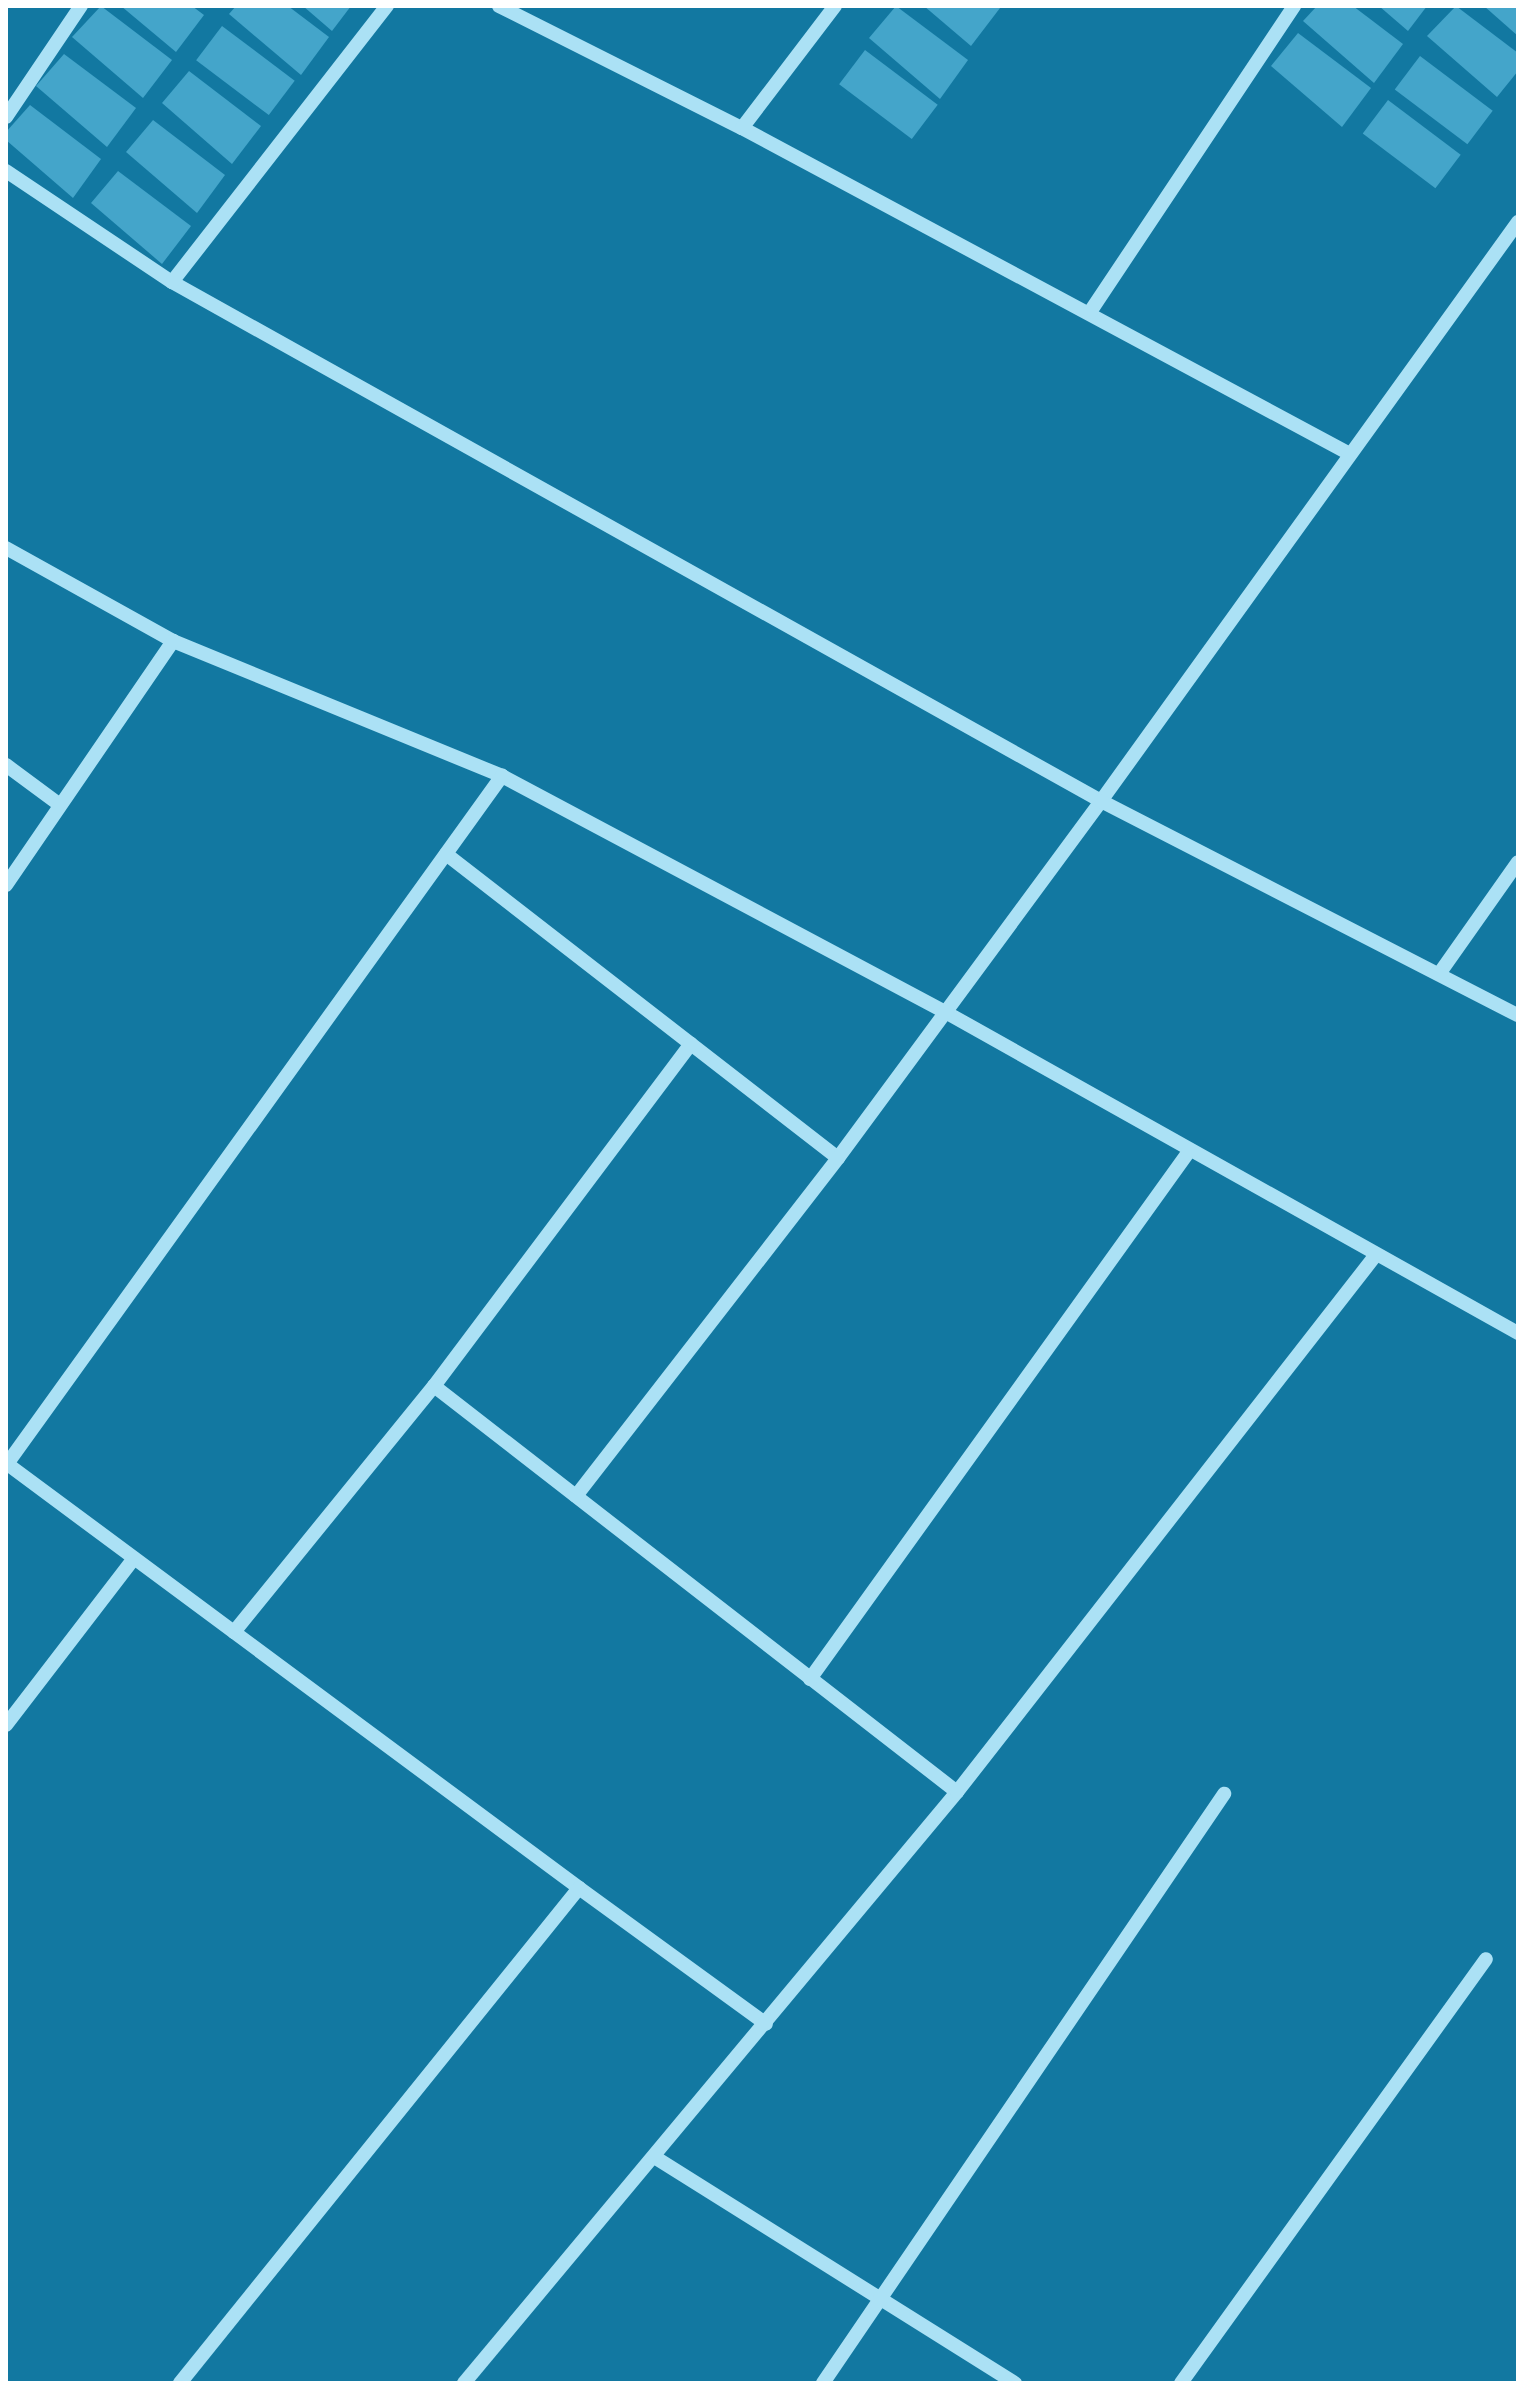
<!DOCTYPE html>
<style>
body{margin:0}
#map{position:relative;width:1524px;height:2389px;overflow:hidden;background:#1278a1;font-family:"Nunito Sans",sans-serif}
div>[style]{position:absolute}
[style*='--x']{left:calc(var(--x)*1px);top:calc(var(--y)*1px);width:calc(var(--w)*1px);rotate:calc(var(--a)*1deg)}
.building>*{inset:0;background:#44a5ca;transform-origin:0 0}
.minor>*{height:14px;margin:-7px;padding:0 7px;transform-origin:7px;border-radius:7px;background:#abe1f5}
span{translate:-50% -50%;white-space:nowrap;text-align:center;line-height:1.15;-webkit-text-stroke:8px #1278a1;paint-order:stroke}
.frame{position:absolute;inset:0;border:8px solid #fff;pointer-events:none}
</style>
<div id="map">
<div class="building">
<div style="clip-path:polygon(101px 6px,172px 60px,143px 98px,72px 37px)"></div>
<div style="clip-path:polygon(121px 6px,192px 6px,204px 15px,176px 52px)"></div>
<div style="clip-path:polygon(236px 6px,288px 6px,329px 37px,301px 75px,229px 14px)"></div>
<div style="clip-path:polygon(303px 6px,351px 6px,332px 31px)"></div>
<div style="clip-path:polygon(896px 6px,968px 60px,940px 99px,869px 38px)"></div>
<div style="clip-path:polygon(924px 6px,997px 6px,1000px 8px,971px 46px)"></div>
<div style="clip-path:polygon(1317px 6px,1353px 6px,1403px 44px,1374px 83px,1303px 21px)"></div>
<div style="clip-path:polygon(1379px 6px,1427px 6px,1408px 31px)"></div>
<div style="clip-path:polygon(1456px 6px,1518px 53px,1518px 71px,1497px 97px,1427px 36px)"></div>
<div style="clip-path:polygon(1484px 6px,1518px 6px,1518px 36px)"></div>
<div style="left:222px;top:26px;width:91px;height:43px;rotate:37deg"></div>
<div style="clip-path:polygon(1298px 33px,1371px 88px,1342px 127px,1271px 66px)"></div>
<div style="left:865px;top:50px;width:91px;height:43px;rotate:37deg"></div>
<div style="clip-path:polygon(64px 54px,136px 108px,107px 147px,36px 86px)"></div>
<div style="left:1420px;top:56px;width:91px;height:42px;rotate:37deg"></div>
<div style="clip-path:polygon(189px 71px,261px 126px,232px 164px,162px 103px)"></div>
<div style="left:1388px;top:100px;width:91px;height:42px;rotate:37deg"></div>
<div style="clip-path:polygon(30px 105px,101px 159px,73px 198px,6px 140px,6px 132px)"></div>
<div style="clip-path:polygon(153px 120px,225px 175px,197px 213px,126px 152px)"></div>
<div style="clip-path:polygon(118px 171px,191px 226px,162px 264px,91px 203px)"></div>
</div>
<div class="minor">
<div style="--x:499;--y:6;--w:272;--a:26.7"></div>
<div style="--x:742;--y:128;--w:690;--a:28.2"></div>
<div style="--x:6;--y:117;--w:134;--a:-56"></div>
<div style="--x:742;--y:128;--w:153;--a:-52.7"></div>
<div style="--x:6;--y:171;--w:200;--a:33.8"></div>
<div style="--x:172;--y:282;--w:1064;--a:29.19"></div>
<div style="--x:1101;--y:801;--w:714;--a:-54.24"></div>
<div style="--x:172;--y:282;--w:350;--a:-52.1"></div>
<div style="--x:1090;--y:312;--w:368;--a:-56.3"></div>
<div style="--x:6;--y:548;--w:191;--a:29.1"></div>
<div style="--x:173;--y:641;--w:356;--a:22.3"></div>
<div style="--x:502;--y:776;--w:504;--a:28.04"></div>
<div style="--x:947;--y:1013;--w:655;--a:29.27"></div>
<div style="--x:6;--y:765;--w:67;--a:36.5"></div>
<div style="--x:446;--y:854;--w:496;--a:37.8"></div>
<div style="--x:6;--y:885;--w:296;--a:-55.6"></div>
<div style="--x:1439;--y:974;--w:137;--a:-54.8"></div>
<div style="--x:434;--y:1386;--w:428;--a:-53.1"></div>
<div style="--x:6;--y:1463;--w:713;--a:36.56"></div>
<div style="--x:7;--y:1464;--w:848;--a:-54.27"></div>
<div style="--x:576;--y:1496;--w:428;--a:-52.2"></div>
<div style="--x:838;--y:1158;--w:443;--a:-53.6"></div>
<div style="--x:1101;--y:801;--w:469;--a:27.2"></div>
<div style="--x:234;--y:1632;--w:317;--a:-50.9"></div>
<div style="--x:434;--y:1386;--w:662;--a:37.82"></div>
<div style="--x:810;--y:1679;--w:651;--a:-54.31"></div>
<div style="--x:6;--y:1725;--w:210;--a:-52.5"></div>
<div style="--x:656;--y:2158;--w:424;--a:32.1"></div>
<div style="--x:180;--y:2383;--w:636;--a:-51.13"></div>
<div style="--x:579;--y:1888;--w:231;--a:36"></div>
<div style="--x:464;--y:2383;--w:770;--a:-50.17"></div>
<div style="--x:957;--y:1792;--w:680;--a:-52.05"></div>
<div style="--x:823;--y:2383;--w:713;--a:-55.75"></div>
<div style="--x:1181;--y:2383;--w:522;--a:-54.27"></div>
</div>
<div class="frame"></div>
</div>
